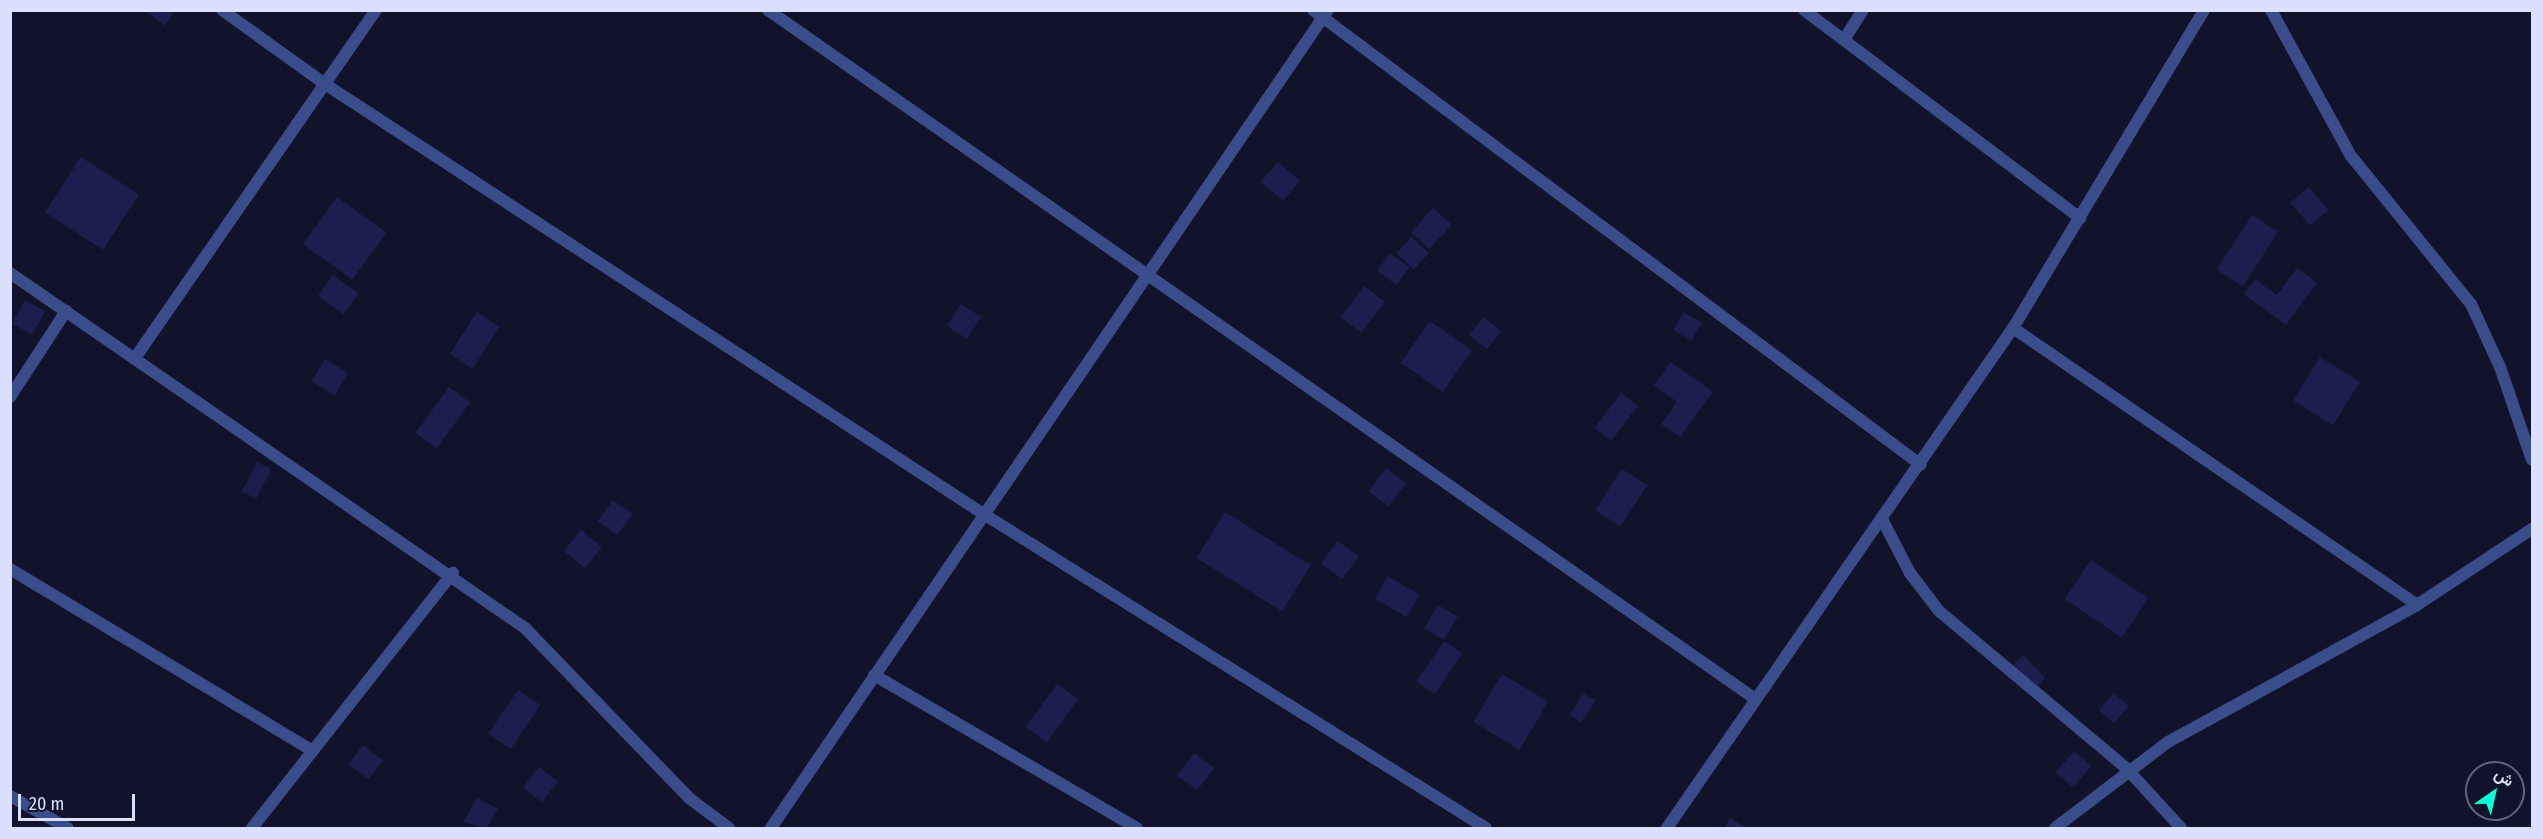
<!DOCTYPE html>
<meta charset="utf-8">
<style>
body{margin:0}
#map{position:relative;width:2543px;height:839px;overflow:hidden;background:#11132b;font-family:"Fira Sans Condensed",Vazirmatn,sans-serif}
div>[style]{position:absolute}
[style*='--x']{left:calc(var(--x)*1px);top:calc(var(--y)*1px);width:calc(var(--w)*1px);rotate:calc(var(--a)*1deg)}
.building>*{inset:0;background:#1c1f4d;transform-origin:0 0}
.minor>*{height:12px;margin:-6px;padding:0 6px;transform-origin:6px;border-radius:6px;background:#3b4c8b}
span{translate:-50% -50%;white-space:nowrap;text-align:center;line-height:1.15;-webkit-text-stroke:4.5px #11132b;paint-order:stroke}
.frame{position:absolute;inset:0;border:12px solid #dbe0ff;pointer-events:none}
.north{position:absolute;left:2465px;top:761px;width:60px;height:60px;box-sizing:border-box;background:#11132b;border:2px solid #626580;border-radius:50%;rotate:34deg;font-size:16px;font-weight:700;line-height:24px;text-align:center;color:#dbe0ff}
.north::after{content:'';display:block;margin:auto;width:21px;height:27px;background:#07ffd8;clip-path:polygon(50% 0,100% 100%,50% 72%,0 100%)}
.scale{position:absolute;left:18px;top:794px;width:117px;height:27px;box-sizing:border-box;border:3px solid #dbe0ff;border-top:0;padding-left:8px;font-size:18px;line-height:21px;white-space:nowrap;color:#dbe0ff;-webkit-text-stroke:4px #11132b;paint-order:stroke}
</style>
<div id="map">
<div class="building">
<div style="clip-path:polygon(145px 10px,175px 10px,165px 26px)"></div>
<div style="left:81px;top:157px;width:69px;height:66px;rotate:33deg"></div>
<div style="left:1278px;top:162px;width:29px;height:26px;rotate:41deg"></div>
<div style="left:2309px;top:187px;width:30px;height:24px;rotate:50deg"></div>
<div style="left:337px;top:197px;width:61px;height:58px;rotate:36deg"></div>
<div style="left:1433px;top:208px;width:25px;height:33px;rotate:42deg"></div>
<div style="left:2252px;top:215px;width:31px;height:65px;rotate:33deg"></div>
<div style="left:1411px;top:237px;width:24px;height:22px;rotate:42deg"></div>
<div style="left:1390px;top:253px;width:24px;height:22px;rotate:36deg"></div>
<div style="clip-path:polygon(2297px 268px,2317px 283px,2286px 325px,2244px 294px,2255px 279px,2277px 295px)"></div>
<div style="left:333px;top:275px;width:32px;height:26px;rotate:36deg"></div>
<div style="left:1364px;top:286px;width:26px;height:39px;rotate:37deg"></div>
<div style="left:25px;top:300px;width:23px;height:27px;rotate:29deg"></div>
<div style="left:961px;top:304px;width:24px;height:26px;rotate:33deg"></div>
<div style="left:477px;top:312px;width:27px;height:50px;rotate:33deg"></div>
<div style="left:1684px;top:312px;width:21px;height:21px;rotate:31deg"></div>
<div style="left:1483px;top:317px;width:23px;height:23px;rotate:38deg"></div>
<div style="left:1430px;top:321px;width:51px;height:51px;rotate:35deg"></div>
<div style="left:2320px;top:357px;width:47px;height:51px;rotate:32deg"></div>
<div style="left:325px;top:359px;width:27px;height:26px;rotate:31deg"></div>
<div style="clip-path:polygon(1671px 362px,1713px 392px,1680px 437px,1661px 424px,1677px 402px,1654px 385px)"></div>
<div style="left:449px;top:387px;width:26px;height:57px;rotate:36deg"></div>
<div style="left:1621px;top:393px;width:21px;height:44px;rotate:37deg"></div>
<div style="left:257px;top:462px;width:16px;height:33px;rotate:27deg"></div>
<div style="left:1386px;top:468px;width:25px;height:29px;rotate:37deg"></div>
<div style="left:1622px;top:469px;width:30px;height:49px;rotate:33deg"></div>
<div style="left:613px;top:500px;width:24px;height:26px;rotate:36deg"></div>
<div style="left:1225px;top:512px;width:101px;height:54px;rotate:32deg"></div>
<div style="left:581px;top:530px;width:27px;height:27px;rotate:39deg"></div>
<div style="left:1338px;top:541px;width:26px;height:28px;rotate:37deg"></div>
<div style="left:2091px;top:560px;width:69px;height:47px;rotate:34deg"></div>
<div style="left:1388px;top:576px;width:37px;height:26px;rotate:31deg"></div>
<div style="left:1438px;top:605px;width:23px;height:27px;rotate:31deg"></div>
<div style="left:1444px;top:641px;width:22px;height:49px;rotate:34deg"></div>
<div style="left:2023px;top:655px;width:32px;height:14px;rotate:46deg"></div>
<div style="left:1502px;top:674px;width:54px;height:56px;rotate:31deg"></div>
<div style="left:1057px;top:684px;width:26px;height:53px;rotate:36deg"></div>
<div style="left:518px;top:690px;width:27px;height:53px;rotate:34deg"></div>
<div style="left:1584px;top:693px;width:14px;height:26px;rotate:34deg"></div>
<div style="left:2114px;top:693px;width:20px;height:23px;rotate:41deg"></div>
<div style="left:363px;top:745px;width:25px;height:24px;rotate:37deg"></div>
<div style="left:2074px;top:751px;width:23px;height:28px;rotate:41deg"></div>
<div style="left:1194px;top:753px;width:25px;height:28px;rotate:37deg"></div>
<div style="left:539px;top:767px;width:24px;height:26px;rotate:38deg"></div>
<div style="clip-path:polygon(477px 798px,498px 809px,487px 828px,463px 822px)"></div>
<div style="clip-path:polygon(1730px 818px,1747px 828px,1724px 828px)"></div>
</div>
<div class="minor">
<div style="--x:222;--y:10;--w:127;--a:35.7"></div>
<div style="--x:325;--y:84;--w:785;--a:33.14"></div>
<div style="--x:982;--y:513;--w:594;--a:32.01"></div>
<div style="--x:768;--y:10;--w:1202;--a:34.91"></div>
<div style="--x:1313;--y:10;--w:759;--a:36.81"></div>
<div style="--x:1804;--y:10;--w:346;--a:37"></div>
<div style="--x:2271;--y:10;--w:166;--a:61.3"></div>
<div style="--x:2351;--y:156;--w:191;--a:51"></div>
<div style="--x:2471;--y:304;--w:69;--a:65.3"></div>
<div style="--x:2500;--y:367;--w:98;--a:71"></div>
<div style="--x:1844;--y:40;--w:36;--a:-58"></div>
<div style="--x:10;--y:273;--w:625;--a:34.58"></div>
<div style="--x:525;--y:628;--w:236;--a:46"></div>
<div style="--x:689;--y:798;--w:50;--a:36.9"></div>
<div style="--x:2013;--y:328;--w:490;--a:34.4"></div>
<div style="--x:135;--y:358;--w:423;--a:-55.3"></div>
<div style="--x:10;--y:397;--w:103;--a:-56.9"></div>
<div style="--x:1882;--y:519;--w:61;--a:62.6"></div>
<div style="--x:1910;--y:573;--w:48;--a:52.7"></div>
<div style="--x:1939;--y:611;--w:246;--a:40"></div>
<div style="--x:2127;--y:769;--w:80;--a:47.5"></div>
<div style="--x:10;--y:569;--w:353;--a:31"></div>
<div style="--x:874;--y:675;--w:304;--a:30.2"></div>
<div style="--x:10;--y:796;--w:66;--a:28.9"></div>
<div style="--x:252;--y:828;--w:325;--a:-51.8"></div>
<div style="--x:771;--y:828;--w:990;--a:-55.75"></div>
<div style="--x:1667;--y:828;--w:608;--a:-55.32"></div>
<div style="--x:2013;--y:328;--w:371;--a:-59"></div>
<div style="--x:2055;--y:828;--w:142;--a:-37.3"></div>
<div style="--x:2168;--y:742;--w:284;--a:-28.8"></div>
<div style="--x:2417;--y:605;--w:138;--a:-33.5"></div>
</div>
<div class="frame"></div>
<div class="north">ش</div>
<div class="scale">20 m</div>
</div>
